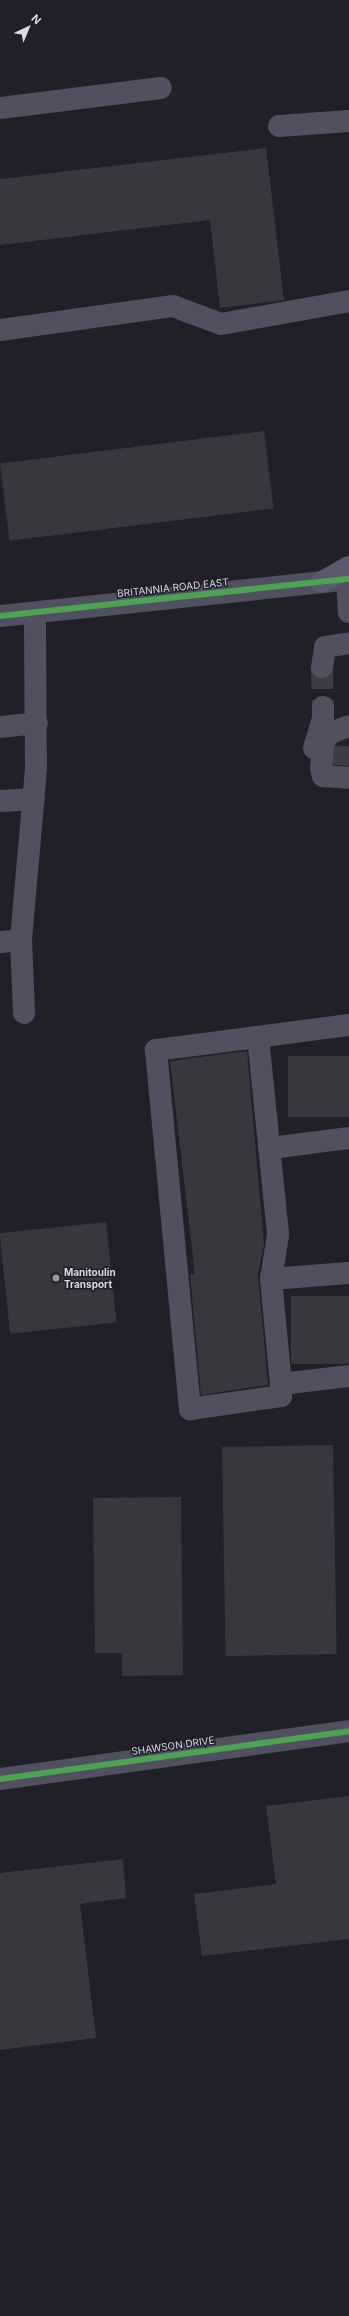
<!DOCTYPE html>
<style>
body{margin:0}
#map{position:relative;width:349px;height:2316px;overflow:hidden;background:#212028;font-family:Inter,sans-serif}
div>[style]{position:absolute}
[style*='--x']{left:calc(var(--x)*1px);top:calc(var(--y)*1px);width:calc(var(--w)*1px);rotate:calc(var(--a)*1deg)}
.building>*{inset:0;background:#38373e;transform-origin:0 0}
.minor-tunnel>*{height:22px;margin-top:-11px;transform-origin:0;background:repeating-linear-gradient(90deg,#3d3c44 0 22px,transparent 0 33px)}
.minor>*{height:22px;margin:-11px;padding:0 11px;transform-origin:11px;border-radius:11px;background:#515060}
.major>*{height:22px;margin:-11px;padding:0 11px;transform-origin:11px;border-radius:11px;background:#5c586e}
.cycleway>*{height:6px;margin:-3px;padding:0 3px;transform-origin:3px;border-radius:3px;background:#4ca352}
.dots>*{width:11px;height:11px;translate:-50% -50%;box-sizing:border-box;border:2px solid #1e1d2b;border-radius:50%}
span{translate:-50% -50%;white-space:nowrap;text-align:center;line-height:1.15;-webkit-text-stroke:3px #1e1d2b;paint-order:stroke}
.street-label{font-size:10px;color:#dadae4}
.poi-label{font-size:10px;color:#dadae4;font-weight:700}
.left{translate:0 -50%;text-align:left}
.north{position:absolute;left:8px;top:8px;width:40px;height:40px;-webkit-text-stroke:3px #1e1d2b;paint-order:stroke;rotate:44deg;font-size:11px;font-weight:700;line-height:16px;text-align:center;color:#dadae4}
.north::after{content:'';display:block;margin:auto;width:14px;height:18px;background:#dadae4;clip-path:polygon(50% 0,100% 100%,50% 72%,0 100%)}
</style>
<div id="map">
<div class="building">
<div style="clip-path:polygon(266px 148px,284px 300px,220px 308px,210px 220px,0 245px,0 179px)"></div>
<div style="left:264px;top:431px;width:78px;height:266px;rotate:83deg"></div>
<div style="left:336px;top:746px;width:13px;height:18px"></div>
<div style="clip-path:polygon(247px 1051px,264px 1244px,258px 1274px,268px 1385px,201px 1395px,190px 1274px,195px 1274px,170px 1061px)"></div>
<div style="left:349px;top:1056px;width:61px;height:61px;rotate:90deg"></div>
<div style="left:106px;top:1222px;width:101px;height:107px;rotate:84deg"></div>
<div style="left:349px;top:1296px;width:68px;height:58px;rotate:90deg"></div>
<div style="left:333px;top:1445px;width:209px;height:111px;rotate:89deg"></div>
<div style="clip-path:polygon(181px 1497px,183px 1675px,122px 1676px,122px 1653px,95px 1653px,93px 1498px)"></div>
<div style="clip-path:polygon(349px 1796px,349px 1939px,202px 1956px,194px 1894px,276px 1884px,266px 1806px)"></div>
<div style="clip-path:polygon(123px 1859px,126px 1898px,80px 1904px,96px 2038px,0 2050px,0 1873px)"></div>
</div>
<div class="minor-tunnel">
<div style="--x:322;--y:667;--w:40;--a:88.6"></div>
<div style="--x:338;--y:765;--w:19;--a:-84"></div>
</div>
<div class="minor">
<div style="--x:0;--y:108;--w:162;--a:-7.1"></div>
<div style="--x:279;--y:126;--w:70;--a:-4.1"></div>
<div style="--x:0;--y:330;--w:175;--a:-7.9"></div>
<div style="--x:173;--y:306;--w:51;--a:20.6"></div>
<div style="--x:221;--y:324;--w:130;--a:-10.2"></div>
<div style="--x:347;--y:579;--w:33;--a:87"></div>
<div style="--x:0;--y:616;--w:344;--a:-6"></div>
<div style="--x:322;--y:667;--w:20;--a:-81"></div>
<div style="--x:325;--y:647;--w:24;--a:-9"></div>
<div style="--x:349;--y:726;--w:19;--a:159"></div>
<div style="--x:331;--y:733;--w:12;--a:132"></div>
<div style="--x:323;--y:742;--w:26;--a:94"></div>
<div style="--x:321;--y:768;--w:8;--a:76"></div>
<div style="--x:323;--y:776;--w:26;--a:4"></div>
<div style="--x:0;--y:727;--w:37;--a:-6"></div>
<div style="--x:314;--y:748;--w:30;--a:-73"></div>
<div style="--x:323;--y:719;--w:12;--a:-90"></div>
<div style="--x:0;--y:801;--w:34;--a:-3"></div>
<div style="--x:21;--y:940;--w:171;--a:-85"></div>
<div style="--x:36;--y:770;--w:157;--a:-90.4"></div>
<div style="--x:0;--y:942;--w:21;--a:-5"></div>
<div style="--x:21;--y:940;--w:73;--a:87.6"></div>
<div style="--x:349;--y:1025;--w:195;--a:172.6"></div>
<div style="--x:156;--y:1050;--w:361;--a:84.6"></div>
<div style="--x:190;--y:1409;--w:92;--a:-8.1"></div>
<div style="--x:281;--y:1396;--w:12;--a:-90"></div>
<div style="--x:281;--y:1384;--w:68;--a:-6.7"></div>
<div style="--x:258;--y:1037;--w:199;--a:84.2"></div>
<div style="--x:278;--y:1235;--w:45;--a:99"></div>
<div style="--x:271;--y:1279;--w:105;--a:84.6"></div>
<div style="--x:271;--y:1148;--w:79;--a:-7.3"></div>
<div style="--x:271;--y:1279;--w:78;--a:-4.4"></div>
<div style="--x:0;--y:1779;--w:352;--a:-7.8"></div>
</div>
<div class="major">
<div style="--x:322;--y:582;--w:31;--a:-29"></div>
</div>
<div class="cycleway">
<div style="--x:0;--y:616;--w:351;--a:-6.1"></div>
<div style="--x:0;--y:1779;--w:352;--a:-7.8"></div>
</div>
<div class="dots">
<div style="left:56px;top:1278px;background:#9999a2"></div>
</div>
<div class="street-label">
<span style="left:173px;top:588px;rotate:-6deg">BRITANNIA ROAD EAST</span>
<span style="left:173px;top:1746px;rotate:-8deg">SHAWSON DRIVE</span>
</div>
<div class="poi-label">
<span class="left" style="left:64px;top:1278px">Manitoulin<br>Transport</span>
</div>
<div class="north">N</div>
</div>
